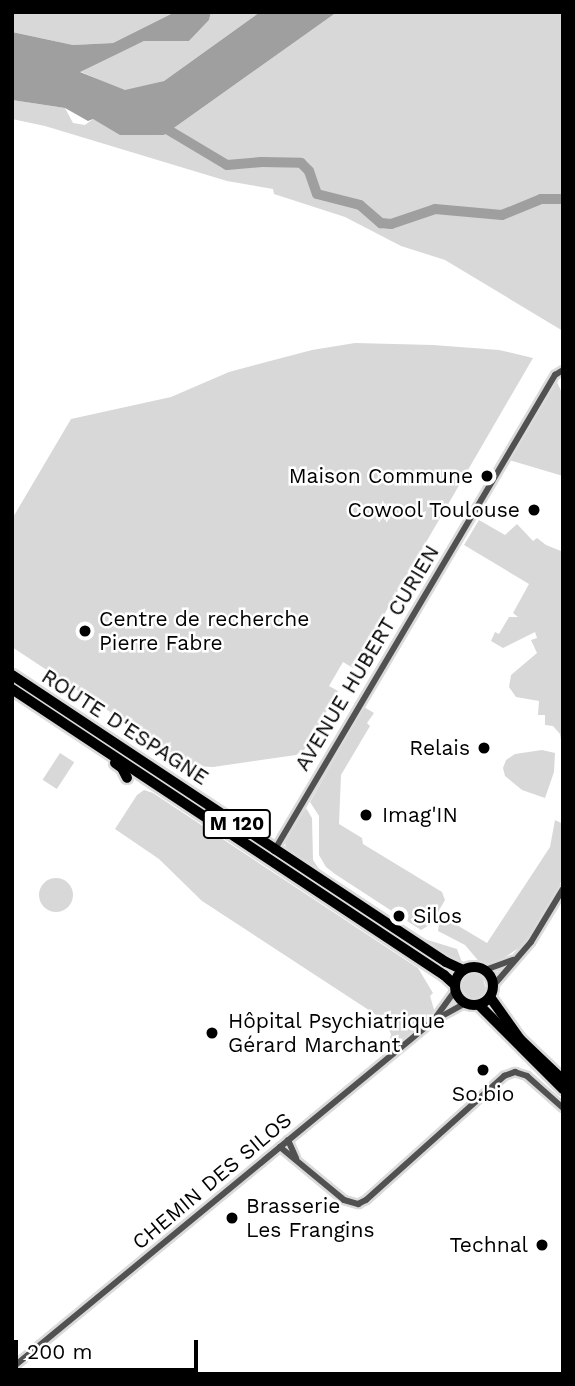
<!DOCTYPE html>
<meta charset="utf-8">
<style>
body{margin:0}
#map{position:relative;width:575px;height:1386px;overflow:hidden;background:#fff;font-family:"Work Sans",sans-serif}
div>[style]{position:absolute}
[style*='--x']{left:calc(var(--x)*1px);top:calc(var(--y)*1px);width:calc(var(--w)*1px);rotate:calc(var(--a)*1deg)}
.green>*{inset:0;background:#d8d8d8;transform-origin:0 0}
.round{border-radius:50%}
.water>*{inset:0;background:#9f9f9f}
.river>*{height:10px;margin:-5px;padding:0 5px;transform-origin:5px;border-radius:5px;background:#9f9f9f}
.roads{filter:drop-shadow(2px 0 #dbdbdb) drop-shadow(-2px 0 #dbdbdb) drop-shadow(0 2px #dbdbdb) drop-shadow(0 -2px #dbdbdb)}
.street>*{height:6px;margin:-3px;padding:0 3px;transform-origin:3px;border-radius:3px;background:#515151}
.primary>*{height:10px;margin:-5px;padding:0 5px;transform-origin:5px;border-radius:5px;background:#000}
.primary>.ring{margin:-5px;padding:0;box-sizing:content-box;background:none;border:10px solid #000;border-radius:50%}
.dots>*{width:19px;height:19px;translate:-50% -50%;box-sizing:border-box;border:4px solid #fff;border-radius:50%}
span{translate:-50% -50%;white-space:nowrap;text-align:center;line-height:1.15;-webkit-text-stroke:5px #fff;paint-order:stroke}
.shield-label span{padding:2px 5px;background:#fff;border:2px solid;border-radius:5px;-webkit-text-stroke-width:0}
.shield-label{font-size:19px;color:#000;font-weight:700}
.poi-label{font-size:21px;color:#000}
.right{translate:-100% -50%;text-align:right}
.left{translate:0 -50%;text-align:left}
.street-label{font-size:21px;color:#000}
.frame{position:absolute;inset:0;border:14px solid #000;pointer-events:none}
.scale{position:absolute;left:14px;top:1340px;width:184px;height:32px;box-sizing:border-box;border:4px solid #000;border-top:0;padding-left:9px;font-size:21px;line-height:24px;white-space:nowrap;color:#000;-webkit-text-stroke:5px #fff;paint-order:stroke}
</style>
<div id="map">
<div class="green">
<div style="clip-path:polygon(12px 12px,175px 12px,113px 43px,73px 45px,12px 32px)"></div>
<div style="clip-path:polygon(211px 12px,260px 12px,164px 81px,125px 91px,79px 71px,144px 41px,189px 41px,209px 20px)"></div>
<div style="clip-path:polygon(337px 12px,563px 12px,563px 331px,445px 260px,401px 246px,345px 217px,274px 194px,273px 189px,227px 181px,45px 126px,12px 119px,12px 100px,65px 108px,73px 123px,85px 125px,93px 119px,164px 135px)"></div>
<div style="clip-path:polygon(355px 343px,433px 345px,499px 350px,533px 358px,353px 668px,343px 662px,329px 686px,338px 691px,304px 750px,296px 755px,213px 767px,192px 766px,12px 647px,12px 519px,71px 419px,171px 397px,229px 372px,312px 350px)"></div>
<div style="clip-path:polygon(556px 380px,563px 395px,563px 476px,509px 460px)"></div>
<div style="clip-path:polygon(479px 520px,505px 535px,517px 524px,533px 541px,537px 538px,546px 545px,561px 551px,563px 548px,563px 752px,560px 734px,553px 726px,545px 725px,545px 715px,538px 715px,539px 701px,516px 697px,509px 687px,511px 675px,537px 653px,531px 640px,537px 638px,535px 632px,503px 648px,491px 641px,495px 632px,499px 634px,509px 617px,518px 617px,513px 613px,529px 584px,464px 545px)"></div>
<div style="clip-path:polygon(364px 707px,374px 713px,367px 723px,370px 726px,341px 775px,339px 824px,362px 838px,363px 844px,442px 892px,445px 900px,431px 924px,421px 930px,335px 874px,326px 867px,319px 855px,319px 816px,310px 802px)"></div>
<div style="clip-path:polygon(542px 750px,555px 753px,554px 772px,545px 798px,522px 790px,505px 776px,503px 768px,506px 760px,515px 754px)"></div>
<div style="left:60px;top:753px;width:17px;height:32px;rotate:33deg"></div>
<div style="clip-path:polygon(144px 790px,153px 793px,418px 968px,433px 993px,430px 996px,435px 1013px,387px 1053px,391px 1034px,384px 1020px,202px 901px,159px 859px,115px 829px,137px 795px)"></div>
<div style="clip-path:polygon(306px 808px,312px 818px,313px 860px,321px 872px,418px 937px,457px 949px,463px 965px,457px 964px,286px 851px,285px 842px)"></div>
<div style="clip-path:polygon(555px 820px,563px 824px,563px 879px,523px 945px,492px 966px,482px 965px,465px 945px,438px 931px,440px 915px,487px 943px,550px 847px)"></div>
<div class="round" style="left:39px;top:878px;width:34px;height:34px"></div>
<div style="clip-path:polygon(473px 972px,482px 975px,487px 993px,480px 1000px,471px 1002px,462px 997px,459px 988px,461px 979px)"></div>
</div>
<div class="water">
<div style="clip-path:polygon(175px 12px,211px 12px,209px 20px,189px 41px,144px 41px,80px 72px,125px 90px,164px 81px,260px 12px,337px 12px,164px 135px,120px 135px,93px 119px,88px 121px,65px 108px,12px 100px,12px 32px,73px 45px,113px 43px)"></div>
</div>
<div class="river">
<div style="--x:160;--y:125;--w:78;--a:30.8"></div>
<div style="--x:227;--y:165;--w:35;--a:-5"></div>
<div style="--x:262;--y:162;--w:39;--a:1"></div>
<div style="--x:301;--y:163;--w:11;--a:45"></div>
<div style="--x:309;--y:171;--w:24;--a:71"></div>
<div style="--x:317;--y:194;--w:44;--a:14.3"></div>
<div style="--x:360;--y:205;--w:28;--a:41"></div>
<div style="--x:381;--y:223;--w:10;--a:6"></div>
<div style="--x:391;--y:224;--w:46;--a:-18.8"></div>
<div style="--x:435;--y:209;--w:67;--a:5.1"></div>
<div style="--x:502;--y:215;--w:42;--a:-22.3"></div>
<div style="--x:541;--y:199;--w:22;--a:0"></div>
</div>
<div class="roads">
<div class="street">
<div style="--x:274;--y:851;--w:553;--a:-59.45"></div>
<div style="--x:555;--y:375;--w:9;--a:-32"></div>
<div style="--x:485;--y:970;--w:30;--a:-20"></div>
<div style="--x:493;--y:986;--w:58;--a:-49.2"></div>
<div style="--x:531;--y:942;--w:62;--a:-58.9"></div>
<div style="--x:436;--y:1017;--w:32;--a:-54"></div>
<div style="--x:288;--y:1140;--w:20;--a:66"></div>
<div style="--x:280;--y:1147;--w:83;--a:39.6"></div>
<div style="--x:344;--y:1200;--w:15;--a:16"></div>
<div style="--x:358;--y:1204;--w:9;--a:-27"></div>
<div style="--x:366;--y:1200;--w:186;--a:-41.9"></div>
<div style="--x:504;--y:1076;--w:12;--a:-20"></div>
<div style="--x:515;--y:1072;--w:13;--a:18"></div>
<div style="--x:527;--y:1076;--w:48;--a:41.6"></div>
<div style="--x:12;--y:1368;--w:546;--a:-39.5"></div>
<div style="--x:433;--y:1021;--w:37;--a:-29"></div>
</div>
<div class="primary">
<div style="--x:12;--y:675;--w:520;--a:33.48"></div>
<div style="--x:446;--y:962;--w:19;--a:25"></div>
<div style="--x:12;--y:689;--w:518;--a:33.51"></div>
<div style="--x:444;--y:975;--w:13;--a:42"></div>
<div style="--x:115;--y:763;--w:9;--a:36"></div>
<div style="--x:122;--y:768;--w:11;--a:63"></div>
<div class="ring" style="left:455px;top:967px;width:28px;height:28px"></div>
<div style="--x:490;--y:997;--w:52;--a:54.5"></div>
<div style="--x:520;--y:1039;--w:58;--a:43.6"></div>
<div style="--x:479;--y:1005;--w:119;--a:45"></div>
</div>
</div>
<div class="dots">
<div style="left:487px;top:476px;background:#000"></div>
<div style="left:534px;top:510px;background:#000"></div>
<div style="left:85px;top:631px;background:#000"></div>
<div style="left:484px;top:748px;background:#000"></div>
<div style="left:366px;top:815px;background:#000"></div>
<div style="left:399px;top:916px;background:#000"></div>
<div style="left:212px;top:1033px;background:#000"></div>
<div style="left:483px;top:1070px;background:#000"></div>
<div style="left:232px;top:1218px;background:#000"></div>
<div style="left:542px;top:1245px;background:#000"></div>
</div>
<div class="shield-label">
<span style="left:237px;top:824px">M 120</span>
</div>
<div class="poi-label">
<span class="right" style="left:473px;top:476px">Maison Commune</span>
<span class="right" style="left:520px;top:510px">Cowool Toulouse</span>
<span class="left" style="left:99px;top:631px">Centre de recherche<br>Pierre Fabre</span>
<span class="right" style="left:470px;top:748px">Relais</span>
<span class="left" style="left:382px;top:815px">Imag'IN</span>
<span class="left" style="left:413px;top:916px">Silos</span>
<span class="left" style="left:228px;top:1033px">Hôpital Psychiatrique<br>Gérard Marchant</span>
<span style="left:483px;top:1094px">So.bio</span>
<span class="left" style="left:246px;top:1218px">Brasserie<br>Les Frangins</span>
<span class="right" style="left:528px;top:1245px">Technal</span>
</div>
<div class="street-label">
<span style="left:367px;top:658px;rotate:-59deg">AVENUE HUBERT CURIEN</span>
<span style="left:125px;top:727px;rotate:33deg">ROUTE D'ESPAGNE</span>
<span style="left:212px;top:1181px;rotate:-40deg">CHEMIN DES SILOS</span>
</div>
<div class="frame"></div>
<div class="scale">200 m</div>
</div>
